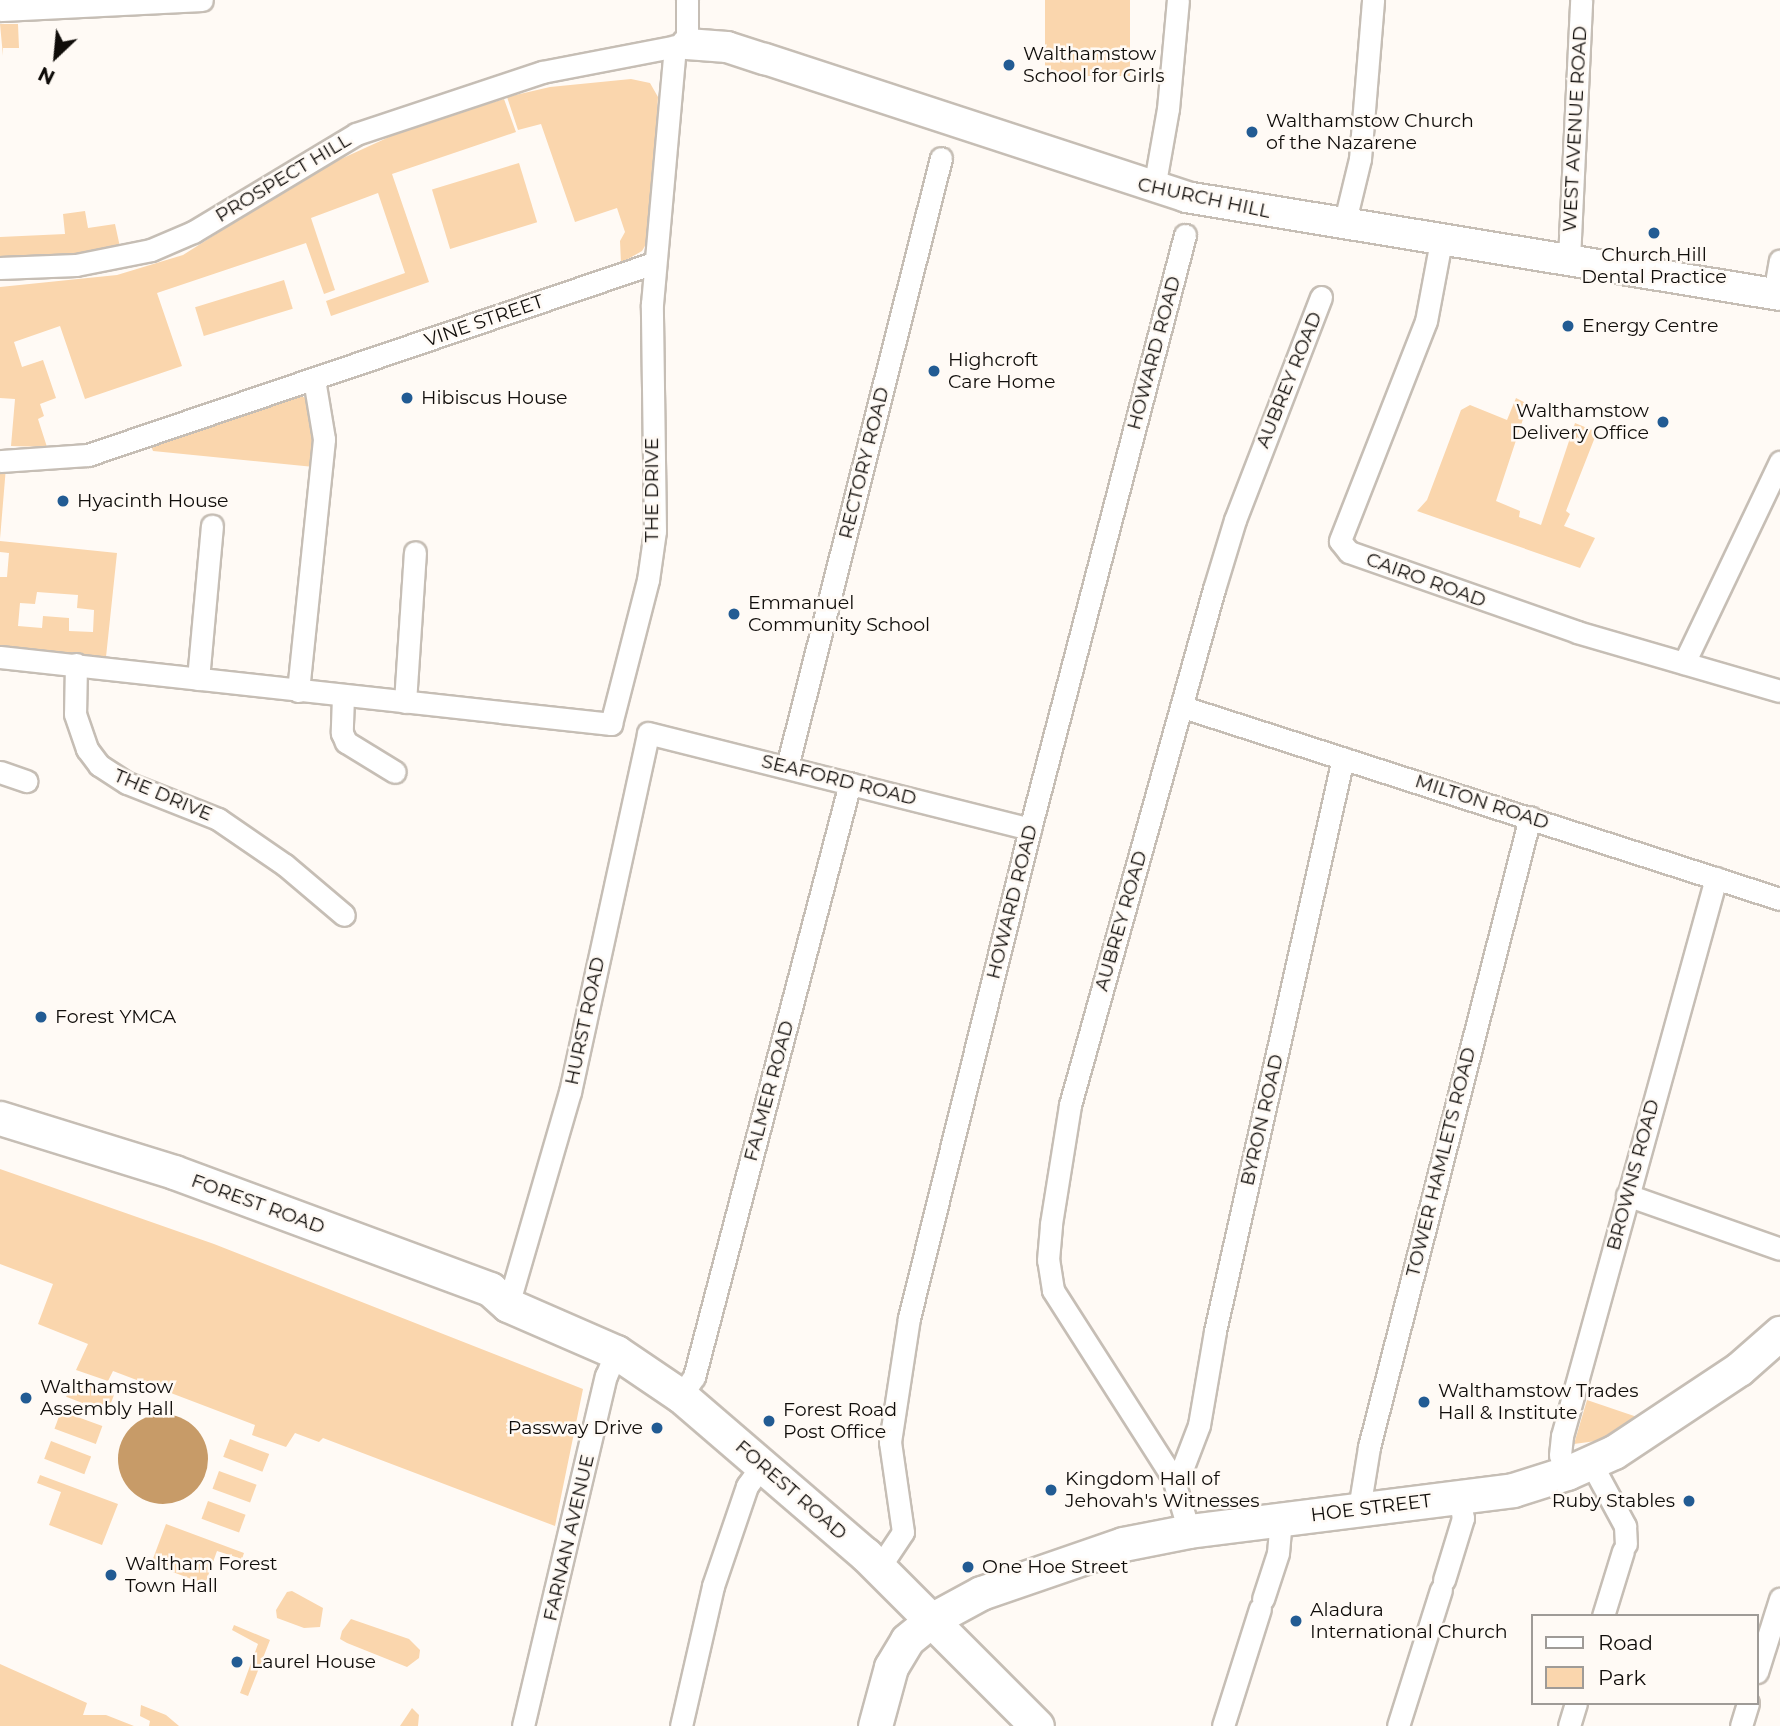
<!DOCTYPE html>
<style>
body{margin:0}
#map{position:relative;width:1780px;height:1726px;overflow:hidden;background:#fffaf5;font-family:Montserrat,sans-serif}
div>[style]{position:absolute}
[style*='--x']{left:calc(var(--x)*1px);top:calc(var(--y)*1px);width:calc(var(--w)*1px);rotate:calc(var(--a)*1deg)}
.green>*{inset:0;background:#fad6ad;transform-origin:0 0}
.water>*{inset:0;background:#c79b68}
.round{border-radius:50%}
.roads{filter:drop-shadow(2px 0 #c6beb5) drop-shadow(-2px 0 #c6beb5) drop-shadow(0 2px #c6beb5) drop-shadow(0 -2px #c6beb5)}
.street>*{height:21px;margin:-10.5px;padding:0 10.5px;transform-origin:10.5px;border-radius:10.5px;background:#fff}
.secondary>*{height:30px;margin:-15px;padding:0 15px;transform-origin:15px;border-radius:15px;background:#fff}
.primary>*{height:33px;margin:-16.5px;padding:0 16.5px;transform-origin:16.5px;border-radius:16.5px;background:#fff}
.dots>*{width:19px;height:19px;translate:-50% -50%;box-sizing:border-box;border:4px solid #fffaf5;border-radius:50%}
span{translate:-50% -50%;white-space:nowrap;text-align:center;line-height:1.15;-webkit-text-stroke:5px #fffaf5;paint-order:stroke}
.poi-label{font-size:19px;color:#100d0a}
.left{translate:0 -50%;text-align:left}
.right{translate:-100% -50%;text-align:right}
.street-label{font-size:19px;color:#100d0a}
.legend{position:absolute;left:1531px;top:1614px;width:228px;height:91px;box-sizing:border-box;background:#fffaf5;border:2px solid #9f9b97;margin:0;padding:9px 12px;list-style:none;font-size:21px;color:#100d0a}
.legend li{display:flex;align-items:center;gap:14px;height:35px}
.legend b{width:35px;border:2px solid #9f9b97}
.north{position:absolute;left:21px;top:21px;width:70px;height:70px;-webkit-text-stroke:5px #fffaf5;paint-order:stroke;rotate:206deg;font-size:19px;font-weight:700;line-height:28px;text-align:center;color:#100d0a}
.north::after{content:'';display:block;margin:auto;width:24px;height:32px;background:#100d0a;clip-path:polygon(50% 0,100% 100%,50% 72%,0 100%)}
</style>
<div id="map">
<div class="green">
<div style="left:1045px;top:0;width:85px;height:76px"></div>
<div style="clip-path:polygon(0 24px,18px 24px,19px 48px,3px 48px,3px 56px)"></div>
<div style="clip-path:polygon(631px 79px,650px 83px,658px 97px,649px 239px,642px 251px,621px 263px,620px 241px,625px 232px,617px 208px,575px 222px,541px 124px,518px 130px,507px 97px,550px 87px)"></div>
<div style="clip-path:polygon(504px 99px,516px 132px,392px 174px,429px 282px,331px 316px,326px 301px,405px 273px,378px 193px,311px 218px,335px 290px,324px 294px,306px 243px,157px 293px,182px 366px,85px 399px,60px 326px,14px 342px,22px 367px,43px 360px,56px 398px,40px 404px,44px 416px,38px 419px,47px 447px,11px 446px,15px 399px,0 398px,0 287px,117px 275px,183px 255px,319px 169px,411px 127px)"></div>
<div style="left:519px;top:163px;width:62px;height:91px;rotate:73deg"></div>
<div style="clip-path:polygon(85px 211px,88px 228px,115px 224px,120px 247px,70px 255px,0 257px,0 237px,65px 234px,63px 214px)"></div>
<div style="left:284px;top:280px;width:30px;height:93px;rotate:73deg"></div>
<div style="clip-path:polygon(300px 395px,307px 399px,316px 439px,314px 467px,153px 451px,151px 446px)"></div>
<div style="clip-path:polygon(1516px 398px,1528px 404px,1496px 501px,1520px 511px,1519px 517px,1541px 525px,1575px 423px,1597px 432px,1566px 511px,1570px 514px,1564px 526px,1595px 538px,1580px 568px,1417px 511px,1427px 500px,1461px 410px,1470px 405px,1507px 420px)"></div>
<div style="clip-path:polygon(0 467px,6px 467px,0 539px)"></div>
<div style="clip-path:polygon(evenodd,0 541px,117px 553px,106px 657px,0 645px,0 577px,7px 577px,9px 553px,0 552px,0 541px,37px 592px,78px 595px,77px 608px,94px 610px,93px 632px,69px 631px,69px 618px,43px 616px,42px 628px,18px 626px,20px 603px,35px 604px,37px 592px)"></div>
<div style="clip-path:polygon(0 1169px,214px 1244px,583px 1389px,555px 1526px,323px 1438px,319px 1442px,295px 1433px,286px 1447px,252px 1435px,255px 1425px,113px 1371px,108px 1381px,76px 1370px,88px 1344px,38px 1324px,53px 1284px,0 1264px)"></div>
<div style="left:73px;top:1379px;width:44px;height:19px;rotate:21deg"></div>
<div style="clip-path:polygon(1587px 1400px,1640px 1418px,1596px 1441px,1574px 1444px)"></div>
<div style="left:61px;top:1411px;width:44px;height:19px;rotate:20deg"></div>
<div style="left:230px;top:1439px;width:42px;height:19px;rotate:21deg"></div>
<div style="left:51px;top:1441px;width:43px;height:19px;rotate:21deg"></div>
<div style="left:219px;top:1471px;width:40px;height:19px;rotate:20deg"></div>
<div style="clip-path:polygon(40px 1475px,118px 1504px,102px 1545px,49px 1525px,61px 1492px,37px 1483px)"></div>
<div style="left:208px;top:1501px;width:40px;height:19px;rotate:20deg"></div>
<div style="clip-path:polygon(166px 1524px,244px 1553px,242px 1559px,217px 1551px,205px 1584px,151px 1564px)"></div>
<div style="clip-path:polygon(292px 1591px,323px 1608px,320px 1627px,304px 1628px,277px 1618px,276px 1610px,287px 1592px)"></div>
<div style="clip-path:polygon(351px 1619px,409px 1639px,420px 1650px,419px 1658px,407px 1667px,347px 1643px,340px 1639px,342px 1631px)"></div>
<div style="clip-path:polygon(234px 1625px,270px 1640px,248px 1696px,240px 1693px,258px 1644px,232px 1630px)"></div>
<div style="clip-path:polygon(0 1664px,87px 1703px,83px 1715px,106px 1715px,134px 1726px,0 1726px)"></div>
<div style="clip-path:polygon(141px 1705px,166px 1715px,179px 1726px,149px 1726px,150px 1721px,140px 1716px)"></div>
<div style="clip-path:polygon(412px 1708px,419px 1715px,418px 1726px,400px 1726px)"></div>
</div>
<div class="water">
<div class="round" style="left:118px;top:1414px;width:90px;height:90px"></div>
</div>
<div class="roads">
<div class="street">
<div style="--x:0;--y:10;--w:202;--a:-2.8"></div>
<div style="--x:1154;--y:188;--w:80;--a:-80"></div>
<div style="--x:1168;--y:109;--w:109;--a:-84.8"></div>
<div style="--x:1344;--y:225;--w:68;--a:-76.4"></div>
<div style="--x:1360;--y:159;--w:160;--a:-85.3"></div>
<div style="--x:1441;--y:241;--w:81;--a:100.6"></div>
<div style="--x:1426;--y:321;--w:236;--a:111.4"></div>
<div style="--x:1340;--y:541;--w:14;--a:51"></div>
<div style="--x:1349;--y:552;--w:242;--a:19.3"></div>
<div style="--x:1577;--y:632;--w:211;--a:16.2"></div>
<div style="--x:1569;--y:259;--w:259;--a:-87.3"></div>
<div style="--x:0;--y:268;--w:76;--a:-2.3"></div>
<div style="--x:76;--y:265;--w:76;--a:-11.3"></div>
<div style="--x:151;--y:250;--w:46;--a:-23.2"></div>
<div style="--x:193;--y:232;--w:190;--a:-31"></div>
<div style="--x:356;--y:134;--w:196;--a:-18.4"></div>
<div style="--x:542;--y:72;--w:148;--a:-10.9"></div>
<div style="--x:687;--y:44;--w:44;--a:-90"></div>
<div style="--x:1774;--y:294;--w:34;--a:-80"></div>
<div style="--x:0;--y:461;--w:88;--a:-3.9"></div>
<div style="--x:88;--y:455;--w:598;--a:-18.74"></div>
<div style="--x:0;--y:657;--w:615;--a:6.26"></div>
<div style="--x:611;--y:724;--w:149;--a:-75.6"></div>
<div style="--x:648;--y:580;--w:49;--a:-81.9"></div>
<div style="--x:655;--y:531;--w:227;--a:-90.8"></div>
<div style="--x:652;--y:304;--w:259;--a:-84.9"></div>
<div style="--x:1684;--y:663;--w:223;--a:-64.5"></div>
<div style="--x:76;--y:664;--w:50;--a:91.1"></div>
<div style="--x:75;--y:714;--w:37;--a:71"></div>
<div style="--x:87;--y:749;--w:20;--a:53"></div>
<div style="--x:99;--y:765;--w:33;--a:33"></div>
<div style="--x:127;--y:783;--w:98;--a:21.6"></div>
<div style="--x:218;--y:819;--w:81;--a:34.5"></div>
<div style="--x:285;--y:865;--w:77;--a:40.3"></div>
<div style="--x:198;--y:679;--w:154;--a:-84.8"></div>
<div style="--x:298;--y:691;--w:253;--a:-84.1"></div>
<div style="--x:324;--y:439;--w:61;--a:-99.5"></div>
<div style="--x:343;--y:696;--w:37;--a:92"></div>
<div style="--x:342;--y:733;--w:10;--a:66"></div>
<div style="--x:346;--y:742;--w:57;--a:31.5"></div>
<div style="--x:405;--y:702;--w:150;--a:-86.2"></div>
<div style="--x:1183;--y:707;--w:627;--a:17.83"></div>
<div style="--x:787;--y:767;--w:628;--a:-75.81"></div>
<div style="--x:0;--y:772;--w:28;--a:19"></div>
<div style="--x:1627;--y:1195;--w:162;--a:19.4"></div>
<div style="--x:508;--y:1305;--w:222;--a:-73.8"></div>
<div style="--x:570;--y:1092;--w:367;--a:-77.7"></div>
<div style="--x:648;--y:733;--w:394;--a:14.1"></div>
<div style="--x:681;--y:1396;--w:23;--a:-56"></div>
<div style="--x:694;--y:1377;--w:614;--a:-75.28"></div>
<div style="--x:1591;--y:1463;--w:72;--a:61.6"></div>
<div style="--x:1625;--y:1526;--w:18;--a:87"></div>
<div style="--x:1567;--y:1473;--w:19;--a:-111"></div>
<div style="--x:1560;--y:1455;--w:19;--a:-84"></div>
<div style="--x:1562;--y:1436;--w:579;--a:-74.57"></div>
<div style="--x:1173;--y:1478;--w:15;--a:-48"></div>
<div style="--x:1183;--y:1467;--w:45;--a:-69.1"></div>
<div style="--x:1199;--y:1425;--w:95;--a:-80.3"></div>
<div style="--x:1215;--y:1331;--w:587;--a:-77.41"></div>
<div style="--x:1359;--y:1509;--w:63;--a:-80.8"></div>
<div style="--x:1369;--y:1447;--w:650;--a:-75.66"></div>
<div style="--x:1189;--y:1531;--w:55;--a:-106.8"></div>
<div style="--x:1173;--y:1478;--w:223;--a:-122.6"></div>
<div style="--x:1053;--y:1290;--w:30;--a:-99"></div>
<div style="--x:1048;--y:1260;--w:36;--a:-85"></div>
<div style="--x:1051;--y:1224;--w:121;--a:-80.9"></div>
<div style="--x:1070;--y:1105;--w:536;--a:-74.41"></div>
<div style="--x:1214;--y:589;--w:72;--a:-73.1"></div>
<div style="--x:1235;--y:520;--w:239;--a:-68.9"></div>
<div style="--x:879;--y:1568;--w:43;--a:-56.3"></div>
<div style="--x:903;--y:1532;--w:91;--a:-98.2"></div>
<div style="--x:890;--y:1442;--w:125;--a:-81.3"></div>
<div style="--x:909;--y:1318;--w:504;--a:-76.1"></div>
<div style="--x:1030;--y:829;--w:614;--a:-75.38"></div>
<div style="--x:1444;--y:1580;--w:65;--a:-73"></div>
<div style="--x:1463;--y:1518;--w:20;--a:-101"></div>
<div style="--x:1263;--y:1599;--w:48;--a:-71.9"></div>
<div style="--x:1278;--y:1553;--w:34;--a:-85"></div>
<div style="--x:1603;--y:1616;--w:68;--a:-72.9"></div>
<div style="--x:1757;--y:1672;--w:77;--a:-72.5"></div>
<div style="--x:523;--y:1726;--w:360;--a:-76.7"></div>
<div style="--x:606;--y:1376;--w:26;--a:-67"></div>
<div style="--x:681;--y:1726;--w:144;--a:-77.1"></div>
<div style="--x:713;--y:1586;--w:106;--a:-71.2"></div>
<div style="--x:747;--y:1486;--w:26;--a:-54"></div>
<div style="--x:1223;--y:1726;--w:123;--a:-72.5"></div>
<div style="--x:1398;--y:1726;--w:143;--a:-72.5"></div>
<div style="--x:1569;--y:1726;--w:24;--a:-73"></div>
<div style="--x:1741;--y:1726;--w:24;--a:-73"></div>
</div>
<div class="secondary">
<div style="--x:687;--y:44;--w:40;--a:4.3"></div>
<div style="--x:727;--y:47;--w:40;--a:18"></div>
<div style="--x:765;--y:59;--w:443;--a:18.1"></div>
<div style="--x:1186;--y:197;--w:602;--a:9.37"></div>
</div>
<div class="primary">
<div style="--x:0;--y:1118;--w:182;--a:17.2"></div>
<div style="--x:174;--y:1172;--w:337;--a:20.3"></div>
<div style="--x:490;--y:1289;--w:24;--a:42"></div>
<div style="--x:508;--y:1305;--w:118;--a:23.5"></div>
<div style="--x:616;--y:1352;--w:78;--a:34.1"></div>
<div style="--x:681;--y:1396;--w:243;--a:40.7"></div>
<div style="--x:865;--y:1554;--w:243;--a:45"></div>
<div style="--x:875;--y:1726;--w:61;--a:-74.8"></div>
<div style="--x:891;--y:1667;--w:31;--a:-59"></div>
<div style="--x:907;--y:1640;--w:33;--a:-39"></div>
<div style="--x:933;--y:1619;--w:55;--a:-28.4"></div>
<div style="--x:981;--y:1593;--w:150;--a:-19"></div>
<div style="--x:1123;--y:1544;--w:67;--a:-11.1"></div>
<div style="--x:1189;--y:1531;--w:327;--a:-7.2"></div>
<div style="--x:1513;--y:1490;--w:57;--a:-17.5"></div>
<div style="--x:1567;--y:1473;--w:51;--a:-24.1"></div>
<div style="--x:1614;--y:1452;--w:150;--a:-33.6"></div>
<div style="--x:1739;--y:1369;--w:55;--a:-41.3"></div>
</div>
</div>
<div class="dots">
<div style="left:1009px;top:65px;background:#225b93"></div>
<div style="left:1252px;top:132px;background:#225b93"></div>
<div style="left:1654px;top:233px;background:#225b93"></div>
<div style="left:1568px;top:326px;background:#225b93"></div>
<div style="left:934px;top:371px;background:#225b93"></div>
<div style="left:407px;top:398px;background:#225b93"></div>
<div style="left:1663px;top:422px;background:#225b93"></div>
<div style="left:63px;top:501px;background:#225b93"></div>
<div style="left:734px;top:614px;background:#225b93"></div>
<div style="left:41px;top:1017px;background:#225b93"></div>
<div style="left:26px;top:1398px;background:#225b93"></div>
<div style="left:1424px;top:1402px;background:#225b93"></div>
<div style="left:769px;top:1421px;background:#225b93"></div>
<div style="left:657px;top:1428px;background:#225b93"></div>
<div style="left:1051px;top:1490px;background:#225b93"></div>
<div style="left:1689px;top:1501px;background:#225b93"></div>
<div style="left:968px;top:1567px;background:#225b93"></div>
<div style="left:111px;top:1575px;background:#225b93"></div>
<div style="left:1296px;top:1621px;background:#225b93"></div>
<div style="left:237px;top:1662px;background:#225b93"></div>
</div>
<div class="poi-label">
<span class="left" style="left:1023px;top:65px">Walthamstow<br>School for Girls</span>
<span class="left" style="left:1266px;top:132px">Walthamstow Church<br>of the Nazarene</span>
<span style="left:1654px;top:266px">Church Hill<br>Dental Practice</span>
<span class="left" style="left:1582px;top:326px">Energy Centre</span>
<span class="left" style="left:948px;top:371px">Highcroft<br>Care Home</span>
<span class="left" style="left:421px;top:398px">Hibiscus House</span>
<span class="right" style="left:1649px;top:422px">Walthamstow<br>Delivery Office</span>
<span class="left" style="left:77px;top:501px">Hyacinth House</span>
<span class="left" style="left:748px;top:614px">Emmanuel<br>Community School</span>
<span class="left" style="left:55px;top:1017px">Forest YMCA</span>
<span class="left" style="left:40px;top:1398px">Walthamstow<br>Assembly Hall</span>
<span class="left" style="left:1438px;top:1402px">Walthamstow Trades<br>Hall &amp; Institute</span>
<span class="left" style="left:783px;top:1421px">Forest Road<br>Post Office</span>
<span class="right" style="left:643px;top:1428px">Passway Drive</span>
<span class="left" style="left:1065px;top:1490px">Kingdom Hall of<br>Jehovah's Witnesses</span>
<span class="right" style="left:1675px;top:1501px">Ruby Stables</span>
<span class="left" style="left:125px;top:1575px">Waltham Forest<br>Town Hall</span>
<span class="left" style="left:982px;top:1567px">One Hoe Street</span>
<span class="left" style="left:1310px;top:1621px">Aladura<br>International Church</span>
<span class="left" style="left:251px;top:1662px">Laurel House</span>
</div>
<div class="street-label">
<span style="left:1575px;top:129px;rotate:-87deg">WEST AVENUE ROAD</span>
<span style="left:283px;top:178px;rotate:-31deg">PROSPECT HILL</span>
<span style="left:1204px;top:198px;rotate:12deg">CHURCH HILL</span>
<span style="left:484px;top:321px;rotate:-19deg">VINE STREET</span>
<span style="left:1154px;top:353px;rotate:-75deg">HOWARD ROAD</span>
<span style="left:1289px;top:380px;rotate:-68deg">AUBREY ROAD</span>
<span style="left:864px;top:463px;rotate:-76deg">RECTORY ROAD</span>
<span style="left:652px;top:490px;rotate:-90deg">THE DRIVE</span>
<span style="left:1426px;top:580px;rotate:20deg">CAIRO ROAD</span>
<span style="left:839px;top:780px;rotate:14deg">SEAFORD ROAD</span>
<span style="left:163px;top:795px;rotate:23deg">THE DRIVE</span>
<span style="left:1482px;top:802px;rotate:18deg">MILTON ROAD</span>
<span style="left:1012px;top:902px;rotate:-76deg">HOWARD ROAD</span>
<span style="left:1121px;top:921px;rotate:-74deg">AUBREY ROAD</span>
<span style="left:585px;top:1021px;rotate:-78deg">HURST ROAD</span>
<span style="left:769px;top:1091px;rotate:-75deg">FALMER ROAD</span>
<span style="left:1262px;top:1120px;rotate:-77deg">BYRON ROAD</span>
<span style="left:1441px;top:1162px;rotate:-76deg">TOWER HAMLETS ROAD</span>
<span style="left:1633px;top:1175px;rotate:-75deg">BROWNS ROAD</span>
<span style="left:258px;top:1204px;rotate:20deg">FOREST ROAD</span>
<span style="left:791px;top:1490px;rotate:41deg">FOREST ROAD</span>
<span style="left:1371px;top:1508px;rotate:-7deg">HOE STREET</span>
<span style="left:569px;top:1538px;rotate:-77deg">FARNAN AVENUE</span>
</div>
<ul class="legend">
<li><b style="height:9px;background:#fff"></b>Road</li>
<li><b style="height:19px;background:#fad6ad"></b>Park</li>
</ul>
<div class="north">N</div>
</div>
